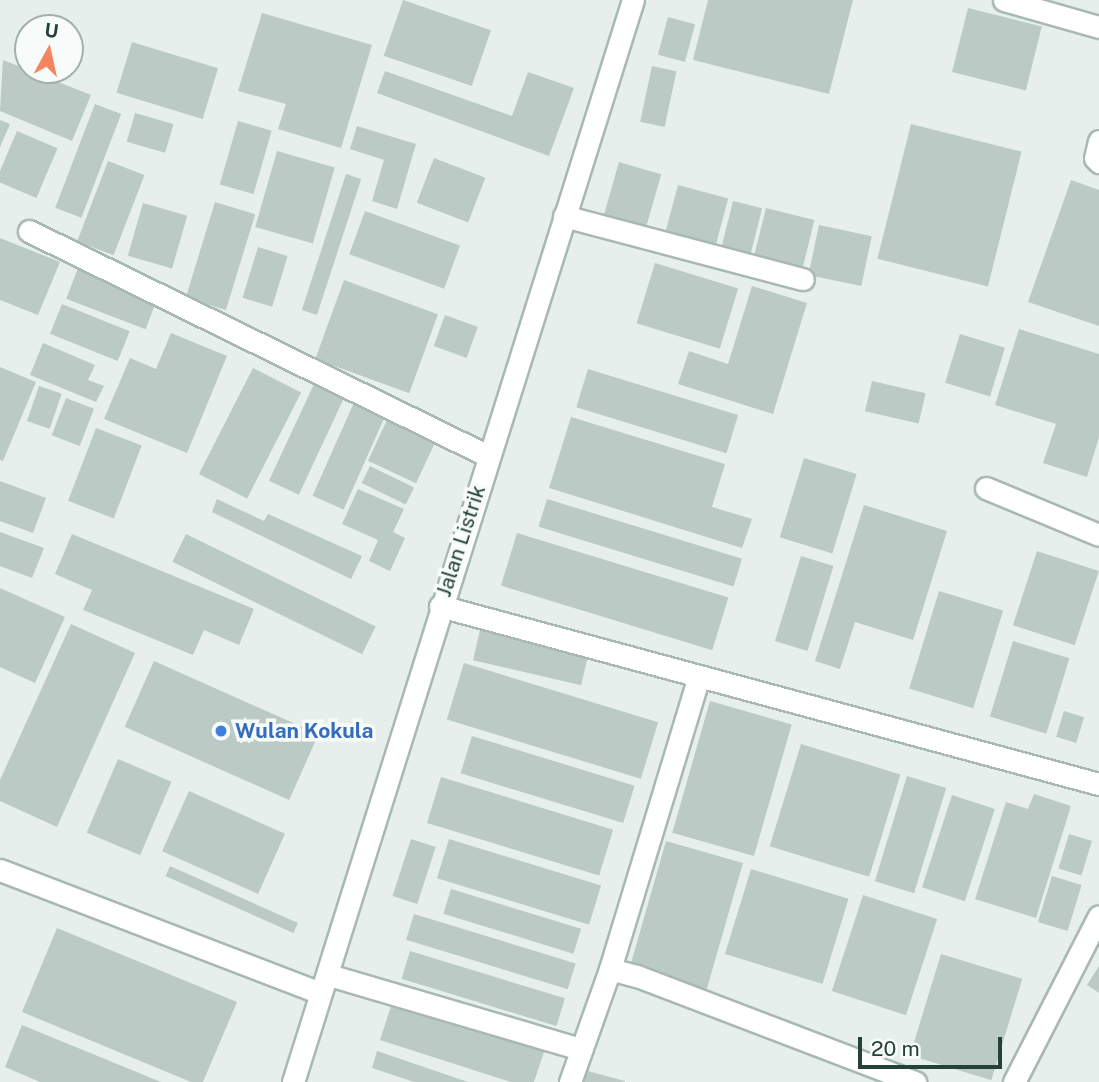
<!DOCTYPE html>
<style>
body{margin:0}
#map{position:relative;width:1099px;height:1082px;overflow:hidden;background:#e6efeb;font-family:"Public Sans",sans-serif}
div>[style]{position:absolute}
[style*='--x']{left:calc(var(--x)*1px);top:calc(var(--y)*1px);width:calc(var(--w)*1px);rotate:calc(var(--a)*1deg)}
.building>*{inset:0;background:#bbcac4;transform-origin:0 0}
.roads{filter:drop-shadow(2px 0 #a8b8b2) drop-shadow(-2px 0 #a8b8b2) drop-shadow(0 2px #a8b8b2) drop-shadow(0 -2px #a8b8b2)}
.minor>*{height:21px;margin:-10.5px;padding:0 10.5px;transform-origin:10.5px;border-radius:10.5px;background:#fff}
.dots>*{width:19px;height:19px;translate:-50% -50%;box-sizing:border-box;border:4px solid #f7fbf9;border-radius:50%}
span{translate:-50% -50%;white-space:nowrap;text-align:center;line-height:1.15;-webkit-text-stroke:7px #f7fbf9;paint-order:stroke}
.street-label{font-size:21px;color:#24423a}
.shop-label{font-size:21px;color:#366cbe;font-weight:700}
.left{translate:0 -50%;text-align:left}
.north{position:absolute;left:14px;top:14px;width:70px;height:70px;box-sizing:border-box;background:#f7fbf9;border:2px solid #a3b1ad;border-radius:50%;rotate:8deg;font-size:19px;font-weight:700;line-height:28px;text-align:center;color:#24423a}
.north::after{content:'';display:block;margin:auto;width:24px;height:32px;background:#f4845f;clip-path:polygon(50% 0,100% 100%,50% 72%,0 100%)}
.scale{position:absolute;left:858px;top:1037px;width:144px;height:32px;box-sizing:border-box;border:4px solid #24423a;border-top:0;padding-left:9px;font-size:21px;line-height:24px;white-space:nowrap;color:#24423a;-webkit-text-stroke:5px #f7fbf9;paint-order:stroke}
</style>
<div id="map">
<div class="building">
<div style="left:403px;top:0;width:93px;height:59px;rotate:19deg"></div>
<div style="clip-path:polygon(708px 0,853px 0,829px 94px,693px 60px)"></div>
<div style="left:968px;top:8px;width:76px;height:66px;rotate:14deg"></div>
<div style="clip-path:polygon(262px 13px,372px 45px,341px 148px,278px 129px,286px 104px,238px 91px)"></div>
<div style="left:668px;top:17px;width:28px;height:39px;rotate:15deg"></div>
<div style="left:132px;top:42px;width:90px;height:53px;rotate:17deg"></div>
<div style="clip-path:polygon(3px 60px,91px 95px,72px 141px,0 111px)"></div>
<div style="left:652px;top:66px;width:25px;height:57px;rotate:12deg"></div>
<div style="clip-path:polygon(385px 71px,512px 116px,528px 72px,574px 88px,549px 156px,377px 93px)"></div>
<div style="left:95px;top:104px;width:28px;height:111px;rotate:21deg"></div>
<div style="left:135px;top:113px;width:40px;height:30px;rotate:16deg"></div>
<div style="clip-path:polygon(0 120px,10px 124px,0 147px)"></div>
<div style="left:238px;top:121px;width:35px;height:66px;rotate:16deg"></div>
<div style="left:911px;top:124px;width:114px;height:139px;rotate:14deg"></div>
<div style="clip-path:polygon(357px 126px,416px 144px,397px 209px,372px 201px,384px 160px,350px 149px)"></div>
<div style="left:17px;top:131px;width:44px;height:54px;rotate:23deg"></div>
<div style="left:277px;top:151px;width:60px;height:79px;rotate:16deg"></div>
<div style="left:434px;top:158px;width:55px;height:48px;rotate:21deg"></div>
<div style="left:108px;top:161px;width:39px;height:86px;rotate:21deg"></div>
<div style="left:619px;top:162px;width:44px;height:59px;rotate:16deg"></div>
<div style="left:346px;top:174px;width:16px;height:143px;rotate:18deg"></div>
<div style="clip-path:polygon(1071px 180px,1099px 190px,1099px 326px,1028px 302px)"></div>
<div style="left:678px;top:185px;width:52px;height:52px;rotate:15deg"></div>
<div style="left:733px;top:201px;width:30px;height:53px;rotate:14deg"></div>
<div style="left:215px;top:202px;width:42px;height:100px;rotate:17deg"></div>
<div style="left:143px;top:203px;width:46px;height:55px;rotate:16deg"></div>
<div style="left:766px;top:208px;width:50px;height:53px;rotate:14deg"></div>
<div style="left:365px;top:211px;width:101px;height:46px;rotate:20deg"></div>
<div style="left:819px;top:225px;width:54px;height:51px;rotate:12deg"></div>
<div style="clip-path:polygon(0 238px,60px 262px,38px 315px,0 300px)"></div>
<div style="left:258px;top:247px;width:31px;height:53px;rotate:17deg"></div>
<div style="left:655px;top:263px;width:87px;height:63px;rotate:17deg"></div>
<div style="left:78px;top:268px;width:85px;height:33px;rotate:21deg"></div>
<div style="left:344px;top:280px;width:100px;height:84px;rotate:20deg"></div>
<div style="clip-path:polygon(752px 286px,807px 303px,773px 414px,678px 384px,689px 351px,728px 364px)"></div>
<div style="left:62px;top:304px;width:73px;height:32px;rotate:22deg"></div>
<div style="left:445px;top:315px;width:35px;height:33px;rotate:20deg"></div>
<div style="clip-path:polygon(1019px 329px,1099px 354px,1099px 437px,1087px 477px,1043px 463px,1056px 424px,995px 405px)"></div>
<div style="clip-path:polygon(171px 333px,227px 356px,187px 453px,104px 419px,130px 358px,156px 369px)"></div>
<div style="left:960px;top:334px;width:47px;height:51px;rotate:17deg"></div>
<div style="clip-path:polygon(43px 343px,95px 365px,88px 380px,104px 386px,96px 402px,30px 375px)"></div>
<div style="clip-path:polygon(0 367px,36px 382px,3px 461px,0 460px)"></div>
<div style="left:253px;top:368px;width:54px;height:119px;rotate:27deg"></div>
<div style="left:588px;top:369px;width:157px;height:40px;rotate:17deg"></div>
<div style="left:872px;top:381px;width:55px;height:31px;rotate:13deg"></div>
<div style="left:315px;top:382px;width:33px;height:109px;rotate:25deg"></div>
<div style="left:39px;top:386px;width:24px;height:37px;rotate:19deg"></div>
<div style="left:66px;top:398px;width:30px;height:40px;rotate:21deg"></div>
<div style="left:356px;top:398px;width:34px;height:107px;rotate:24deg"></div>
<div style="clip-path:polygon(571px 417px,725px 464px,712px 507px,752px 519px,742px 548px,549px 488px)"></div>
<div style="left:387px;top:420px;width:53px;height:45px;rotate:25deg"></div>
<div style="left:96px;top:428px;width:49px;height:78px;rotate:21deg"></div>
<div style="left:804px;top:458px;width:55px;height:83px;rotate:17deg"></div>
<div style="left:370px;top:466px;width:49px;height:19px;rotate:26deg"></div>
<div style="clip-path:polygon(0 481px,46px 498px,33px 533px,0 521px)"></div>
<div style="clip-path:polygon(358px 489px,404px 509px,393px 532px,405px 538px,390px 571px,369px 561px,378px 540px,342px 524px)"></div>
<div style="clip-path:polygon(217px 499px,264px 521px,268px 514px,362px 556px,351px 579px,212px 512px)"></div>
<div style="left:547px;top:499px;width:204px;height:29px;rotate:17deg"></div>
<div style="clip-path:polygon(864px 505px,947px 531px,913px 640px,855px 622px,840px 669px,815px 661px)"></div>
<div style="clip-path:polygon(0 532px,44px 548px,32px 578px,0 566px)"></div>
<div style="left:517px;top:533px;width:221px;height:55px;rotate:17deg"></div>
<div style="clip-path:polygon(72px 534px,254px 609px,239px 645px,204px 630px,193px 655px,83px 610px,92px 590px,55px 574px)"></div>
<div style="left:186px;top:534px;width:211px;height:31px;rotate:26deg"></div>
<div style="left:1037px;top:551px;width:65px;height:78px;rotate:18deg"></div>
<div style="left:801px;top:556px;width:34px;height:89px;rotate:17deg"></div>
<div style="clip-path:polygon(0 588px,65px 617px,35px 683px,0 667px)"></div>
<div style="left:939px;top:591px;width:67px;height:102px;rotate:17deg"></div>
<div style="clip-path:polygon(71px 624px,135px 653px,57px 827px,0 801px,0 780px)"></div>
<div style="left:480px;top:630px;width:111px;height:31px;rotate:13deg"></div>
<div style="left:1013px;top:641px;width:59px;height:79px;rotate:17deg"></div>
<div style="left:154px;top:661px;width:180px;height:72px;rotate:24deg"></div>
<div style="left:464px;top:663px;width:203px;height:59px;rotate:17deg"></div>
<div style="left:710px;top:701px;width:85px;height:137px;rotate:16deg"></div>
<div style="left:1064px;top:711px;width:21px;height:27px;rotate:17deg"></div>
<div style="left:472px;top:736px;width:170px;height:39px;rotate:17deg"></div>
<div style="left:801px;top:744px;width:104px;height:107px;rotate:17deg"></div>
<div style="left:118px;top:759px;width:58px;height:80px;rotate:23deg"></div>
<div style="left:907px;top:776px;width:41px;height:110px;rotate:17deg"></div>
<div style="left:441px;top:777px;width:180px;height:48px;rotate:17deg"></div>
<div style="left:189px;top:791px;width:105px;height:66px;rotate:24deg"></div>
<div style="clip-path:polygon(1034px 794px,1071px 806px,1036px 918px,975px 899px,1006px 802px,1028px 809px)"></div>
<div style="left:952px;top:795px;width:45px;height:97px;rotate:18deg"></div>
<div style="left:1069px;top:834px;width:24px;height:36px;rotate:17deg"></div>
<div style="left:411px;top:839px;width:26px;height:60px;rotate:18deg"></div>
<div style="left:449px;top:839px;width:159px;height:41px;rotate:17deg"></div>
<div style="left:666px;top:841px;width:80px;height:131px;rotate:16deg"></div>
<div style="left:170px;top:866px;width:140px;height:11px;rotate:24deg"></div>
<div style="left:751px;top:869px;width:102px;height:89px;rotate:17deg"></div>
<div style="left:1052px;top:876px;width:31px;height:48px;rotate:17deg"></div>
<div style="left:451px;top:889px;width:136px;height:26px;rotate:17deg"></div>
<div style="left:863px;top:895px;width:78px;height:101px;rotate:18deg"></div>
<div style="left:414px;top:914px;width:169px;height:27px;rotate:17deg"></div>
<div style="clip-path:polygon(57px 928px,237px 1002px,203px 1082px,191px 1082px,22px 1012px)"></div>
<div style="left:410px;top:951px;width:162px;height:29px;rotate:17deg"></div>
<div style="left:941px;top:954px;width:85px;height:106px;rotate:17deg"></div>
<div style="clip-path:polygon(1099px 966px,1099px 993px,1087px 985px)"></div>
<div style="clip-path:polygon(392px 1003px,544px 1052px,534px 1082px,511px 1082px,380px 1040px)"></div>
<div style="clip-path:polygon(22px 1025px,161px 1082px,40px 1082px,5px 1067px)"></div>
<div style="clip-path:polygon(377px 1051px,468px 1082px,414px 1082px,372px 1068px)"></div>
<div style="clip-path:polygon(584px 1070px,625px 1081px,625px 1082px,581px 1082px)"></div>
</div>
<div class="roads">
<div class="minor">
<div style="--x:1004;--y:0;--w:99;--a:15.9"></div>
<div style="--x:1099;--y:141;--w:17;--a:103"></div>
<div style="--x:1095;--y:158;--w:6;--a:45"></div>
<div style="--x:564;--y:216;--w:247;--a:14.8"></div>
<div style="--x:29;--y:231;--w:511;--a:26.11"></div>
<div style="--x:986;--y:488;--w:122;--a:22.6"></div>
<div style="--x:440;--y:606;--w:683;--a:15.12"></div>
<div style="--x:0;--y:870;--w:341;--a:21"></div>
<div style="--x:610;--y:969;--w:306;--a:-73.1"></div>
<div style="--x:329;--y:975;--w:263;--a:16.4"></div>
<div style="--x:293;--y:1082;--w:1134;--a:-72.56"></div>
<div style="--x:570;--y:1082;--w:120;--a:-70.5"></div>
<div style="--x:610;--y:969;--w:28;--a:15"></div>
<div style="--x:637;--y:976;--w:298;--a:20.9"></div>
<div style="--x:1014;--y:1082;--w:186;--a:-62.9"></div>
</div>
</div>
<div class="dots">
<div style="left:221px;top:731px;background:#3f7fe0"></div>
</div>
<div class="street-label">
<span style="left:461px;top:541px;rotate:-72deg">Jalan Listrik</span>
</div>
<div class="shop-label">
<span class="left" style="left:235px;top:731px">Wulan Kokula</span>
</div>
<div class="north">U</div>
<div class="scale">20 m</div>
</div>
